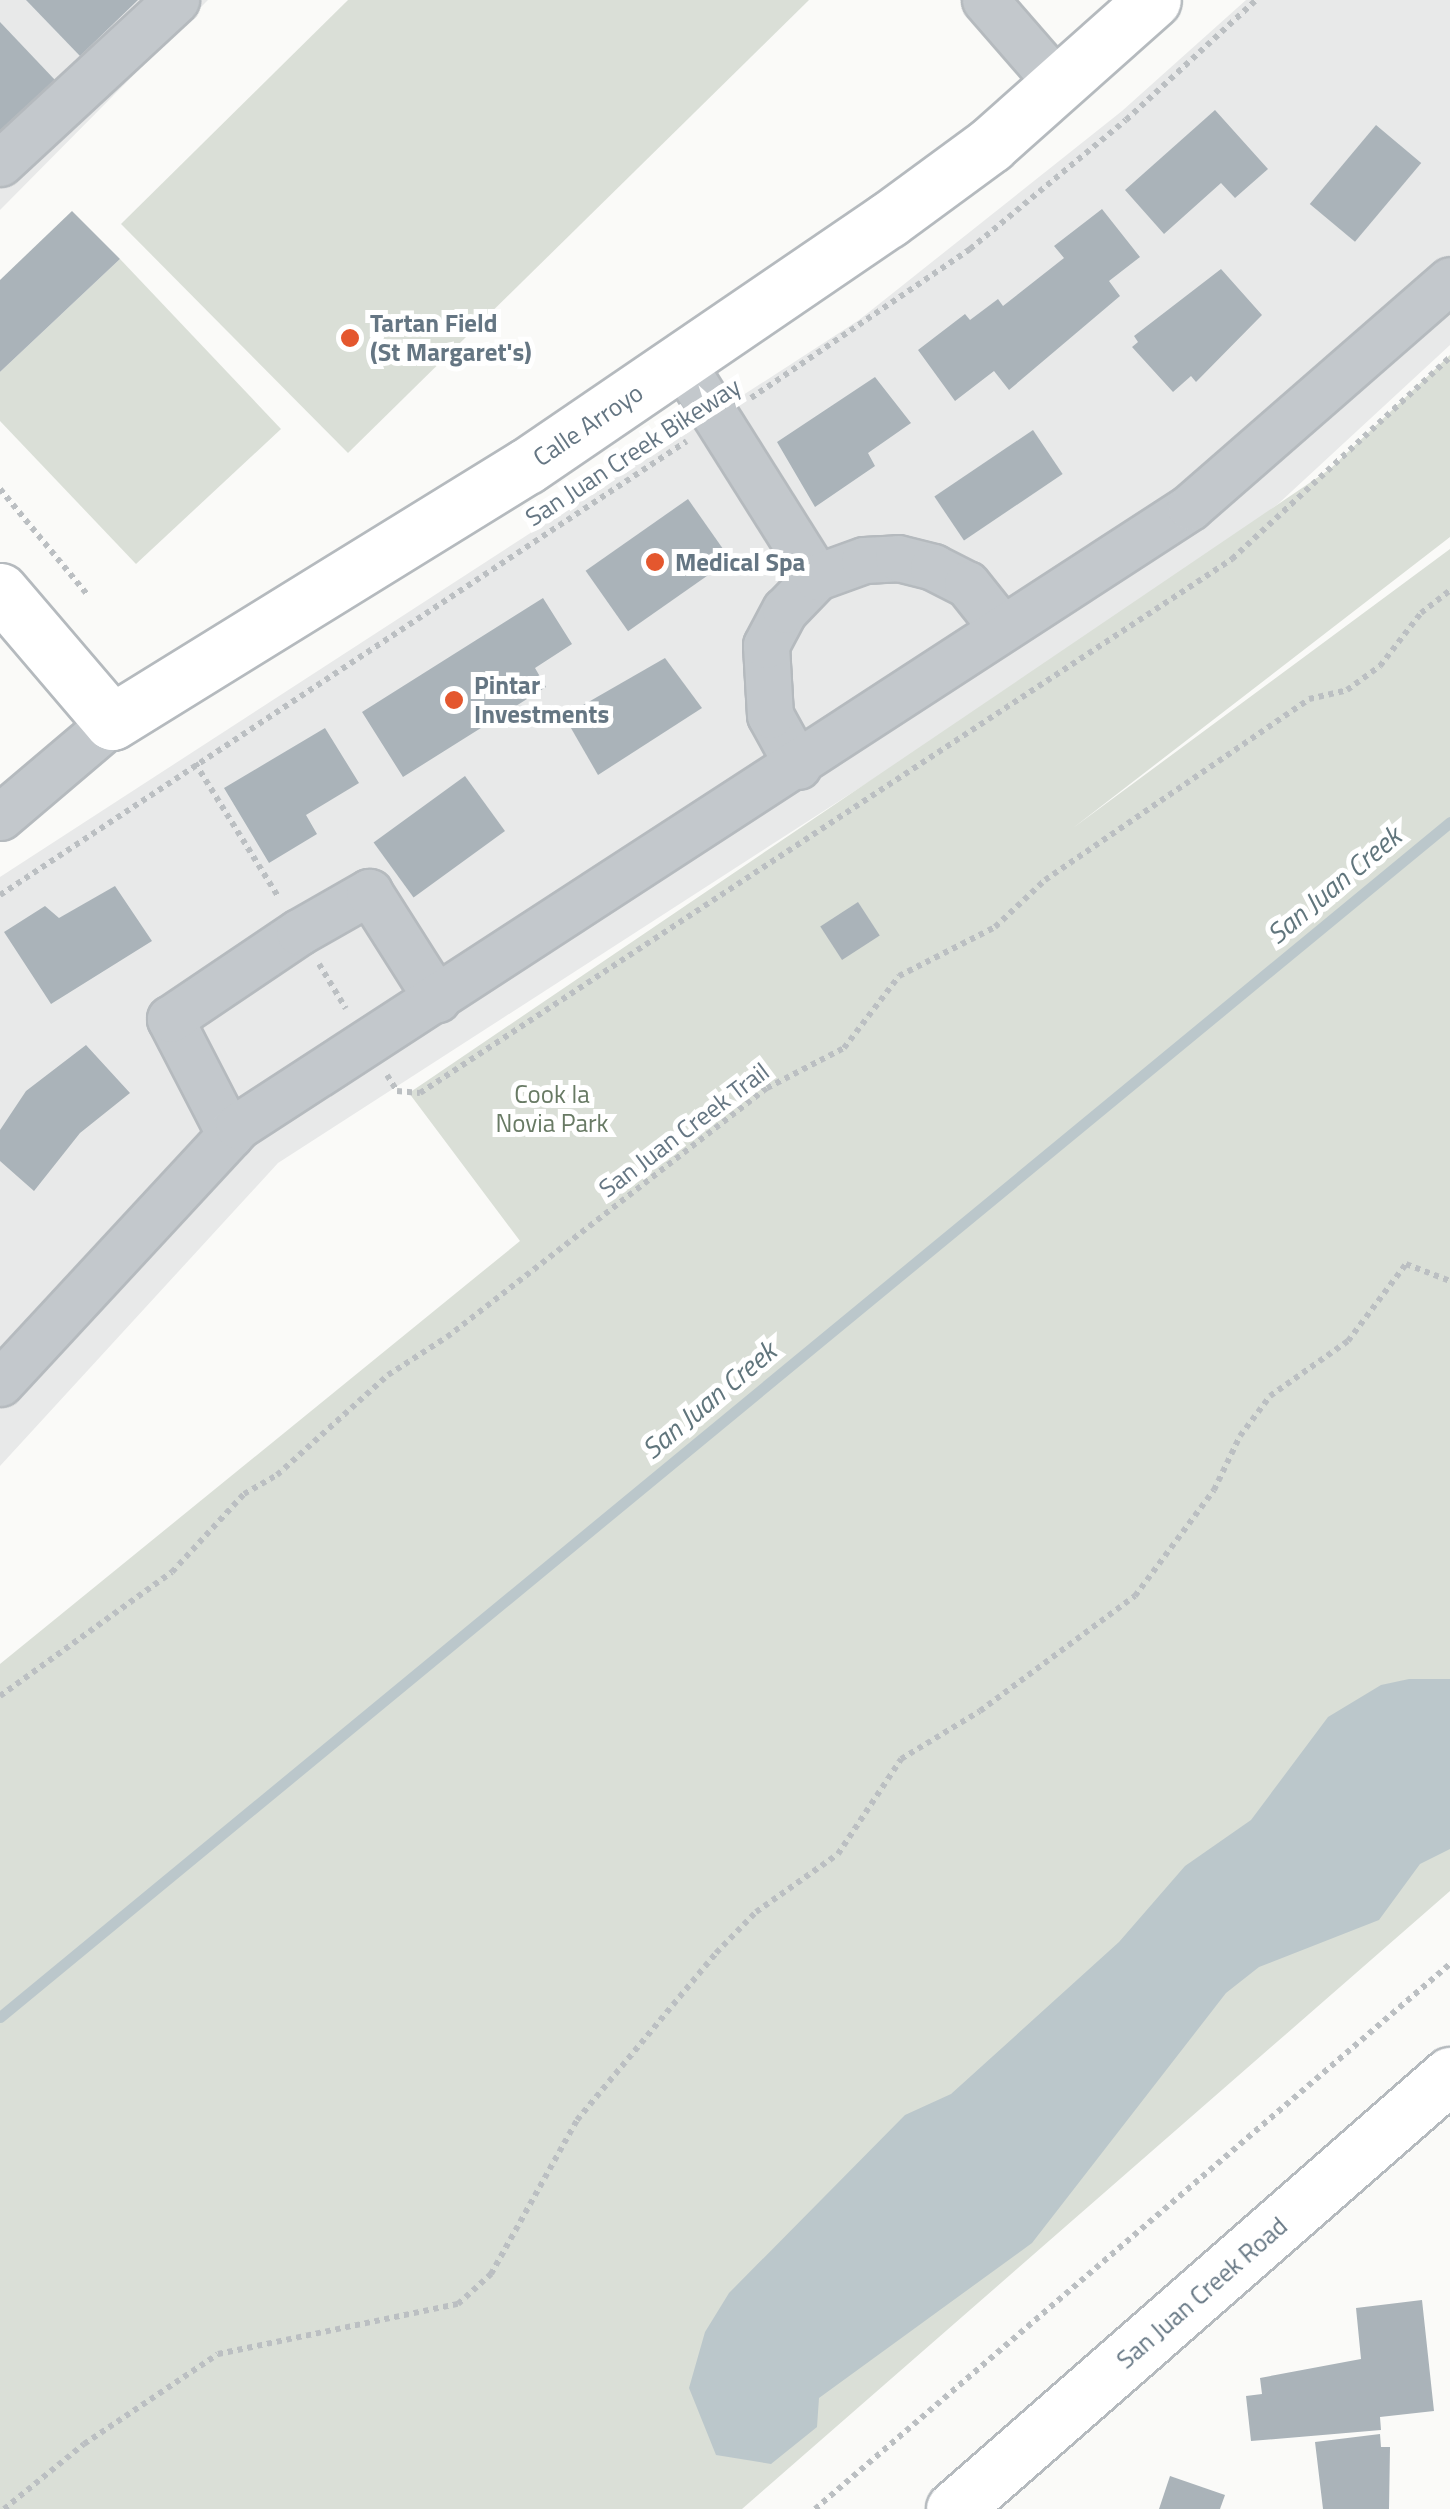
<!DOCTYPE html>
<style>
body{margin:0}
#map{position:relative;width:1450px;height:2509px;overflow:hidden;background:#fafaf8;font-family:"Titillium Web",sans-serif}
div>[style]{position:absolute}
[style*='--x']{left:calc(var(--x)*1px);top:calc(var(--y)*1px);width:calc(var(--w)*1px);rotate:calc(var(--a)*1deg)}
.built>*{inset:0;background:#e8e9e9}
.green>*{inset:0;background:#dadfd7}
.water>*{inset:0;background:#bbc7cb}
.stream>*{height:11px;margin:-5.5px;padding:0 5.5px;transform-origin:5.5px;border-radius:5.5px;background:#bbc7cb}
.building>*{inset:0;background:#aab3b9;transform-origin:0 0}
.path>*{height:6px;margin-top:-3px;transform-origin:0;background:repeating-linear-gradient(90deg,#bbbfc2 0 5px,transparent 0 10px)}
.roads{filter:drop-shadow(2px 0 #b5babe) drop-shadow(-2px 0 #b5babe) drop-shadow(0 2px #b5babe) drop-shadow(0 -2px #b5babe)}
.minor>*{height:45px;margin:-22.5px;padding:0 22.5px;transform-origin:22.5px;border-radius:22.5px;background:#c3c8cc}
.major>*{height:55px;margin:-27.5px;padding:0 27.5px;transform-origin:27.5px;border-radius:27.5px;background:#fff}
.dots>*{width:28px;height:28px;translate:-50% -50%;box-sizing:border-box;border:5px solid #fff;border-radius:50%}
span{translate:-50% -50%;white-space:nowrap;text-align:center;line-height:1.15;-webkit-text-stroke:10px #fff;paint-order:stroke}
.poi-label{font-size:25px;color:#657683;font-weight:700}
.left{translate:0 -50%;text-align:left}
.street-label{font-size:25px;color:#657683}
.park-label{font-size:25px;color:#687a64}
.water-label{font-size:28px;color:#60757c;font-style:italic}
</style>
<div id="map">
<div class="built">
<div style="clip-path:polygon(0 0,208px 0,0 210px)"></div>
<div style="clip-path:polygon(1246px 0,1450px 0,1450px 345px,1278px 504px,1168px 589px,278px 1163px,0 1466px,0 877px,859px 320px,1122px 111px)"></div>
</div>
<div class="green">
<div style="clip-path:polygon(348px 0,809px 0,348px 453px,121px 224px)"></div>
<div style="clip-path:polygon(120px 259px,281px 429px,136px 564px,0 421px,0 372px)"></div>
<div style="clip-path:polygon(1450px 355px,1450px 537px,1073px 828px,1450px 549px,1450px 1891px,742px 2509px,0 2509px,0 1664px,520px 1241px,409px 1093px,1330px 469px)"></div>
</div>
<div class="water">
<div style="clip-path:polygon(1409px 1679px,1450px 1679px,1450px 1849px,1420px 1864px,1379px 1920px,1259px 1967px,1226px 1993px,1032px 2243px,819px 2398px,817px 2427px,771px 2464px,716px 2455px,689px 2388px,705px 2332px,729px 2293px,905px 2115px,951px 2094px,1119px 1942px,1185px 1866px,1251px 1820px,1328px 1717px,1381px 1685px)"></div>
</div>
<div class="stream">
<div style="--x:0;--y:2017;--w:1879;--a:-39.49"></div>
</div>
<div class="building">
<div style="clip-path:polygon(26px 0,138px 0,80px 56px)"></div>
<div style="clip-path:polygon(0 22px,55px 80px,0 132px)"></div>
<div style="clip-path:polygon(1215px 110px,1268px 169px,1235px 198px,1221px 183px,1164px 234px,1125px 190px)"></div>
<div style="left:1376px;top:125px;width:59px;height:103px;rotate:40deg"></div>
<div style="clip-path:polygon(1102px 209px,1140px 257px,1109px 281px,1120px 296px,1009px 390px,994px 371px,955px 401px,918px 350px,965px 314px,970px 320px,998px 299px,1003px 306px,1064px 258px,1054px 246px)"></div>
<div style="clip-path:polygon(72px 211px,120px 259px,0 372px,0 280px)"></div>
<div style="clip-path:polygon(1221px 269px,1262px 315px,1196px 382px,1191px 376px,1173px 392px,1132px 347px,1138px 342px,1134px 336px)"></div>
<div style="clip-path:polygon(875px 377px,911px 423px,868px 453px,875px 466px,815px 507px,777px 442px)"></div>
<div style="left:1033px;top:430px;width:53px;height:119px;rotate:56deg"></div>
<div style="left:688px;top:499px;width:74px;height:125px;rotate:55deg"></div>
<div style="clip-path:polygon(543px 598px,572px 644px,535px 668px,546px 687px,403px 777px,362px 712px)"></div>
<div style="clip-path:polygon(665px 658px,702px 708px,598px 775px,564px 716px)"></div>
<div style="clip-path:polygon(325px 728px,359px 783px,306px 815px,317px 834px,269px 863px,224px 788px)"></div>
<div style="left:465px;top:776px;width:68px;height:113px;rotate:54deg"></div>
<div style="clip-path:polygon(115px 886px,152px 941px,51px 1004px,4px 932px,45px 906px,59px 918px)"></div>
<div style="left:858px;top:902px;width:40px;height:45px;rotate:57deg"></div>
<div style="clip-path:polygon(86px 1045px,130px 1093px,80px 1133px,34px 1191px,0 1161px,0 1130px,26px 1091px)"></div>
<div style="clip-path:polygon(1422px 2300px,1434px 2411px,1380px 2417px,1381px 2430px,1251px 2441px,1246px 2396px,1262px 2394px,1260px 2378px,1361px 2359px,1356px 2308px)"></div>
<div style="clip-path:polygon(1380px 2434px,1381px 2447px,1390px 2447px,1389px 2509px,1323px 2509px,1315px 2442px)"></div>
<div style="clip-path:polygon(1170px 2476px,1225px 2495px,1220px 2509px,1159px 2509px)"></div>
</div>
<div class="path">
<div style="--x:751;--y:398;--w:265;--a:-34.2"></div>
<div style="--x:970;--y:249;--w:202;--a:-39.6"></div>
<div style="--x:1126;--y:120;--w:177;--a:-42.7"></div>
<div style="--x:0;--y:489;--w:136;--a:50.4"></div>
<div style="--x:195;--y:763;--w:159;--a:58.1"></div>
<div style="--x:0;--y:895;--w:823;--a:-33.46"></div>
<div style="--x:319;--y:964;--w:52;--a:59"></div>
<div style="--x:387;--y:1075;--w:19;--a:58"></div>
<div style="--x:397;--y:1091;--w:23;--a:5"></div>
<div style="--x:420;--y:1093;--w:972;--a:-33.33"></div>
<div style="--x:1232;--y:559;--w:297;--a:-42.8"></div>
<div style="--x:0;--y:1696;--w:212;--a:-35.8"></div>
<div style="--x:172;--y:1572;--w:106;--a:-47.3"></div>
<div style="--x:244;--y:1494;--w:38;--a:-30"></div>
<div style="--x:277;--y:1475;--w:149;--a:-42"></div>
<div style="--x:388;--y:1375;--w:70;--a:-32.8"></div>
<div style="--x:447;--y:1337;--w:405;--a:-37.9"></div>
<div style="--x:767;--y:1088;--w:87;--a:-27.5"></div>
<div style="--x:844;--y:1048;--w:91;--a:-52.6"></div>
<div style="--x:899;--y:976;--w:108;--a:-27"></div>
<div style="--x:995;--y:927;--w:69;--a:-43.2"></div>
<div style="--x:1045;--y:880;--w:320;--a:-34.4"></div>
<div style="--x:1309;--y:699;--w:39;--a:-13"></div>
<div style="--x:1347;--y:690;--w:41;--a:-36"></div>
<div style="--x:1380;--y:666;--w:67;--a:-52.3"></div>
<div style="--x:1421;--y:613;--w:37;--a:-38"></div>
<div style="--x:4;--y:2509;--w:103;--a:-39.1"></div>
<div style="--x:84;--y:2444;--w:161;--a:-33.9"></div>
<div style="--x:218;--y:2354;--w:245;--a:-11.8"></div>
<div style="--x:458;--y:2304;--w:45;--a:-42.3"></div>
<div style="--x:491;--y:2274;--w:176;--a:-60.8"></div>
<div style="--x:577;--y:2120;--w:217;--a:-50.2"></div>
<div style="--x:716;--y:1953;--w:57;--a:-45.7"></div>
<div style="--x:756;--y:1912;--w:100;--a:-35.3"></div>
<div style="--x:838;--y:1854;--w:114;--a:-56.4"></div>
<div style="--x:901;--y:1759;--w:92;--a:-31.3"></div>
<div style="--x:980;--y:1711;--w:193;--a:-36.6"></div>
<div style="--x:1135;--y:1596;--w:132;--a:-53.3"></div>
<div style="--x:1214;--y:1490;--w:60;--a:-64.3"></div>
<div style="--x:1240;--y:1436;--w:50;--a:-53.1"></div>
<div style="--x:1270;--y:1396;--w:95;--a:-35.2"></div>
<div style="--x:1348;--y:1341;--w:96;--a:-53"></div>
<div style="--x:1406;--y:1264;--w:47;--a:21.1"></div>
<div style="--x:815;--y:2509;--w:837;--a:-40.64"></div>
</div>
<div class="roads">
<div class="minor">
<div style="--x:985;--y:0;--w:113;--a:49"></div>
<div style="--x:0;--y:163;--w:240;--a:-42.8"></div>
<div style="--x:682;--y:363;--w:253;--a:57.8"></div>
<div style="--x:798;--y:766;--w:58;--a:-118.8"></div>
<div style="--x:770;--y:715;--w:70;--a:-93.3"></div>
<div style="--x:766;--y:645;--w:40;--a:-62"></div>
<div style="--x:785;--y:610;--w:46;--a:-45.9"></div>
<div style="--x:817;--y:577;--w:50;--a:-19.9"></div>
<div style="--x:864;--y:560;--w:34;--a:-3"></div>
<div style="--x:898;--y:558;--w:36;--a:14"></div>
<div style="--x:933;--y:567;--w:38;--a:27"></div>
<div style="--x:967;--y:584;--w:56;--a:51.5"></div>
<div style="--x:0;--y:817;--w:147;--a:-40.3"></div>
<div style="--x:230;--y:1135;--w:131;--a:-117.3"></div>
<div style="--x:170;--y:1019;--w:156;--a:-34"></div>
<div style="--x:299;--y:932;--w:81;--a:-29.7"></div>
<div style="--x:369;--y:892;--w:127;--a:57.6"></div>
<div style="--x:0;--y:1383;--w:350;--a:-47.2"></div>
<div style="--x:238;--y:1126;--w:1136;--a:-33.03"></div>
<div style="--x:1190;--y:507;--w:345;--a:-41.1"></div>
</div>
<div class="major">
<div style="--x:0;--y:591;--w:172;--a:49.5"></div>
<div style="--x:112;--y:722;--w:488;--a:-31.7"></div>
<div style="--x:527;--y:466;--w:437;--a:-34.3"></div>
<div style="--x:888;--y:220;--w:127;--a:-36.3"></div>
<div style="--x:990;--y:145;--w:218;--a:-41.7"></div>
<div style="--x:954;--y:2509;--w:659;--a:-41.19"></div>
</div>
</div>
<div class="dots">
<div style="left:350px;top:338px;background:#e4572e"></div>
<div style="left:655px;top:562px;background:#e4572e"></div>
<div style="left:454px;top:700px;background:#e4572e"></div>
</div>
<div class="poi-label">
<span class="left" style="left:370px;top:338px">Tartan Field<br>(St Margaret's)</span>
<span class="left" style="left:675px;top:562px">Medical Spa</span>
<span class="left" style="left:474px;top:700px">Pintar<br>Investments</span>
</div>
<div class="street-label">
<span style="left:588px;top:425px;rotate:-34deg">Calle Arroyo</span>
<span style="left:633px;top:452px;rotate:-33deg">San Juan Creek Bikeway</span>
<span style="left:684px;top:1130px;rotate:-37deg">San Juan Creek Trail</span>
<span style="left:1202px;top:2293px;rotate:-41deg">San Juan Creek Road</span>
</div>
<div class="park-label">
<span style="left:552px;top:1109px">Cook la<br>Novia Park</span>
</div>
<div class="water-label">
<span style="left:1334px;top:885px;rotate:-40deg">San Juan Creek</span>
<span style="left:709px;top:1400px;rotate:-40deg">San Juan Creek</span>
</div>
</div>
